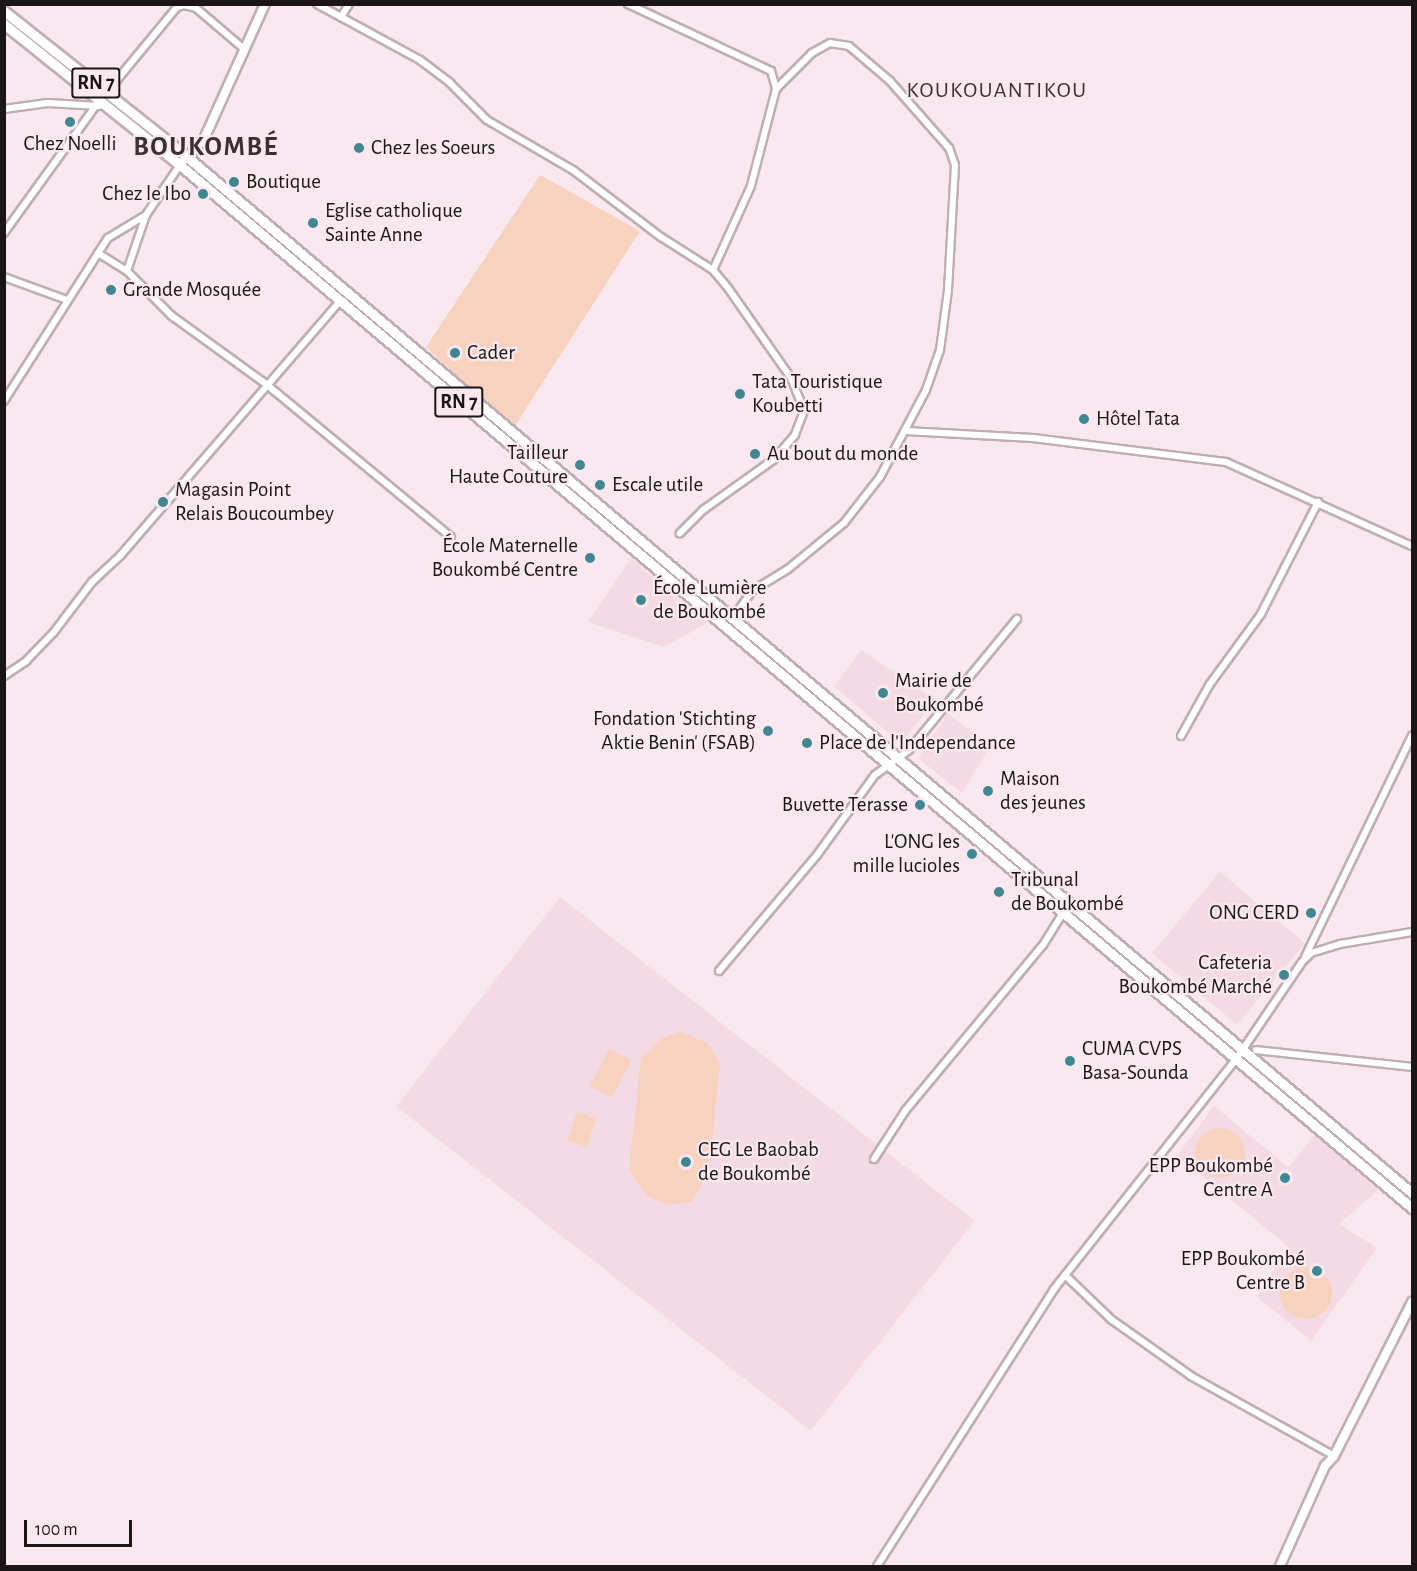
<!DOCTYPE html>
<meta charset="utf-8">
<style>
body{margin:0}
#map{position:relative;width:1417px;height:1571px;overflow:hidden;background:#f9e8ef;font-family:"Alegreya Sans",sans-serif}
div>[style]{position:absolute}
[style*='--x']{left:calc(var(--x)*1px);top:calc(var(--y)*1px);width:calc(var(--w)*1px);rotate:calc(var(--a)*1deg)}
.built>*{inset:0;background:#f4dae4;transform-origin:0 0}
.green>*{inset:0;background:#f7d2bf;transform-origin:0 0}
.round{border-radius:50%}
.roads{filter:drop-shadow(2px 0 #bfaeb5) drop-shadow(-2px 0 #bfaeb5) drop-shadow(0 2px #bfaeb5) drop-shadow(0 -2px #bfaeb5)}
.street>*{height:6px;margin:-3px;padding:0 3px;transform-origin:3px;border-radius:3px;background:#fff}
.secondary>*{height:8px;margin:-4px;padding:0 4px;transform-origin:4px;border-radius:4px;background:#fff}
.primary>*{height:9px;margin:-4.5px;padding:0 4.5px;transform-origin:4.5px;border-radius:4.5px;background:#fff}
.dots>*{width:16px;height:16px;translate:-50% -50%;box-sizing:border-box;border:3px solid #f9e8ef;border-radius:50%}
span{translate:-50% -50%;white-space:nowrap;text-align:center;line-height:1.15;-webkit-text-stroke:4.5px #f9e8ef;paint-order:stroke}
.shield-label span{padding:2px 4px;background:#f9e8ef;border:2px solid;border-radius:4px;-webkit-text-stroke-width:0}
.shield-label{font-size:20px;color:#1b1517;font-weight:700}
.poi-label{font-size:21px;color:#1b1517}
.left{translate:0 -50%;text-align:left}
.right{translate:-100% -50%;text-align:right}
.neighbourhood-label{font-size:22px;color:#3c2f34;letter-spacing:1.5px}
.district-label{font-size:27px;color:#3c2f34;font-weight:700;letter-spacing:1.5px}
.frame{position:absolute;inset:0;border:6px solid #1b1517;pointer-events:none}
.scale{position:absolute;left:24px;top:1520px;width:108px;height:27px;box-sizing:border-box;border:3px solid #1b1517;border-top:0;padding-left:8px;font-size:18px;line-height:21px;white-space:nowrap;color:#1b1517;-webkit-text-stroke:4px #f9e8ef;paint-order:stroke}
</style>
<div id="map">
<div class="built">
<div style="clip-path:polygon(631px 558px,652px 577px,707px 623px,664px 647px,588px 622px)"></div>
<div style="clip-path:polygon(861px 650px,935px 700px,901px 744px,834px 686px)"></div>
<div style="clip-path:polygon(948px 713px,990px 747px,962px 793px,918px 758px)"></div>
<div style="left:1220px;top:872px;width:111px;height:106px;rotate:40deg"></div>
<div style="left:560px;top:897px;width:526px;height:266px;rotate:38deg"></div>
<div style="clip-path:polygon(1214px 1106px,1288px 1167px,1316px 1134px,1378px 1190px,1339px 1224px,1377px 1248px,1311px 1341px,1257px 1297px,1288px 1246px,1177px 1156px)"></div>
</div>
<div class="green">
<div style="clip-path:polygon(540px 175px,640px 231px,513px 429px,426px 347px)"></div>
<div style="clip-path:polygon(681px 1032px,707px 1043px,720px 1064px,709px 1172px,691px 1202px,668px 1205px,647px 1196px,629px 1170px,641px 1058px,662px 1038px)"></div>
<div style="left:609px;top:1049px;width:25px;height:42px;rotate:27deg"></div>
<div style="left:577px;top:1112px;width:20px;height:30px;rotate:18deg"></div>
<div class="round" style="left:1195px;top:1128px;width:50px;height:50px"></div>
<div class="round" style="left:1280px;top:1267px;width:52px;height:52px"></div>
</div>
<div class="roads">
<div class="street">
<div style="--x:317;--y:4;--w:117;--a:28.5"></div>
<div style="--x:420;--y:60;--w:38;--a:37"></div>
<div style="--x:450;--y:83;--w:52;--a:45"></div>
<div style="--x:487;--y:120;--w:99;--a:30.2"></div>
<div style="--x:573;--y:170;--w:111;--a:37.3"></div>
<div style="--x:661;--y:237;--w:62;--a:32.4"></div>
<div style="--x:713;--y:270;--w:23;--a:50"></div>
<div style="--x:728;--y:288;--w:110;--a:55"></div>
<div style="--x:791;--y:378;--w:35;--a:68"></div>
<div style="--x:804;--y:411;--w:26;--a:111"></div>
<div style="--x:795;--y:435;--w:33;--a:131"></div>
<div style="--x:773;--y:460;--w:86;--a:144.5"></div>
<div style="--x:703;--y:510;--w:33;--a:135"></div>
<div style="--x:628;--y:4;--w:158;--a:25.1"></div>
<div style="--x:771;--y:71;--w:19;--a:74"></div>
<div style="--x:776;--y:89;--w:100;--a:104.5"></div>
<div style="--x:751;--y:186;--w:92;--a:114.3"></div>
<div style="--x:341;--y:17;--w:15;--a:-58"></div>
<div style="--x:107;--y:92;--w:110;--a:-50.5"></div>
<div style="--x:177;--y:7;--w:7;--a:-16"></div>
<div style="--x:184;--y:5;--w:12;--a:14"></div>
<div style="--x:196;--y:8;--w:62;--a:40.4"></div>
<div style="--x:4;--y:109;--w:44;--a:-7.8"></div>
<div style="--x:48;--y:103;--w:51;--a:3.4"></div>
<div style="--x:4;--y:233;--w:164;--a:-54.2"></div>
<div style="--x:98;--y:253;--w:34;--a:32"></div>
<div style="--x:127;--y:271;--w:64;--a:45"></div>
<div style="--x:172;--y:316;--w:116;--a:35.9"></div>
<div style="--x:266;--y:384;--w:240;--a:39.6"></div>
<div style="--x:127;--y:271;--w:59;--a:-71.3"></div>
<div style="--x:4;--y:277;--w:67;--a:20.1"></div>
<div style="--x:4;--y:401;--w:193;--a:-57.5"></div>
<div style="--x:108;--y:238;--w:44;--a:-31.2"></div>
<div style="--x:146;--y:215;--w:60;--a:-55.8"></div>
<div style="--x:906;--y:431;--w:127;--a:3.2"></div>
<div style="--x:1033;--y:438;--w:194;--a:7.1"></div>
<div style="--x:1226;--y:462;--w:204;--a:24.3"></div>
<div style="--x:733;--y:618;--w:33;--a:-55"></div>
<div style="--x:752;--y:591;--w:42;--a:-31.4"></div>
<div style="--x:788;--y:569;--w:72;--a:-39.4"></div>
<div style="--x:844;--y:523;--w:58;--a:-52"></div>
<div style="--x:880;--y:477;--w:98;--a:-62.1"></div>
<div style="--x:926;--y:390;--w:42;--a:-70.7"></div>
<div style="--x:940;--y:350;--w:61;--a:-82.4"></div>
<div style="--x:948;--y:290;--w:125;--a:-86.8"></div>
<div style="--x:955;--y:165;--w:18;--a:-109"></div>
<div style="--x:949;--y:148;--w:89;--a:-131.4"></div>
<div style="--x:890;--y:81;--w:54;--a:-139.5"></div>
<div style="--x:849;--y:46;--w:19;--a:-171"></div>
<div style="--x:830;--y:43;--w:21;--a:151"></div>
<div style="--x:812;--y:53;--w:51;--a:135"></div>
<div style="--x:4;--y:676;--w:27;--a:-34"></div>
<div style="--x:26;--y:661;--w:40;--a:-46"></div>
<div style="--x:54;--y:632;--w:63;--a:-52.8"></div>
<div style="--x:92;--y:582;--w:38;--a:-43"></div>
<div style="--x:120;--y:556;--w:337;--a:-49.2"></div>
<div style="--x:1181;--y:736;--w:60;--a:-60.9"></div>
<div style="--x:1210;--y:684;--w:87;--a:-53.9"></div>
<div style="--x:1261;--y:614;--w:126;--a:-63"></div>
<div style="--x:1305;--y:957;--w:246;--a:-64.2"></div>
<div style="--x:719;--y:971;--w:152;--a:-49.8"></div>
<div style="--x:817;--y:855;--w:99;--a:-54.1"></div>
<div style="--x:875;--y:775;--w:42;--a:-36.3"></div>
<div style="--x:909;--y:750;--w:170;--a:-50.5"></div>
<div style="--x:1256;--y:1050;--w:157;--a:6.2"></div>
<div style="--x:874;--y:1159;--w:57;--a:-57.1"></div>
<div style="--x:905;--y:1111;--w:216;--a:-50.3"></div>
<div style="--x:1043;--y:945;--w:39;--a:-58"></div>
<div style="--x:1065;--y:1275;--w:65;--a:43.8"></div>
<div style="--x:1112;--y:1320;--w:97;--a:35.3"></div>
<div style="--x:1191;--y:1376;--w:164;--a:29.2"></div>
<div style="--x:877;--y:1566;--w:329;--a:-57.4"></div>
<div style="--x:1054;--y:1289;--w:295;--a:-51.6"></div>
<div style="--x:1237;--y:1058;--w:116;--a:-55.9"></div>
<div style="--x:1302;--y:962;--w:13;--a:-45"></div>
<div style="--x:1311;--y:953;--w:30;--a:-17"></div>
<div style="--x:1340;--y:944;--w:73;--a:-9.5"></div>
</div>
<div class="secondary">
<div style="--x:182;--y:162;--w:32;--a:-46"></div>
<div style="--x:204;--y:139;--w:148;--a:-65.7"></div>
<div style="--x:1280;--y:1566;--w:110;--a:-65.8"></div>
<div style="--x:1325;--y:1466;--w:13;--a:-48"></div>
<div style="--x:1334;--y:1456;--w:173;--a:-63.1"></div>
</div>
<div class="primary">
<div style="--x:4;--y:11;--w:233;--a:38.5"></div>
<div style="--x:186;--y:156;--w:1606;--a:40.23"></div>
<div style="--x:4;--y:24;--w:226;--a:38.7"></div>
<div style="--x:180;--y:165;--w:1614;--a:40.25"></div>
</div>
</div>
<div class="dots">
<div style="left:70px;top:122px;background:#418791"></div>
<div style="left:359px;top:148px;background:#418791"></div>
<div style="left:234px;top:182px;background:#418791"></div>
<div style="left:203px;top:194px;background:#418791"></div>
<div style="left:313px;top:223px;background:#418791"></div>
<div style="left:111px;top:290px;background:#418791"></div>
<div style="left:455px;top:353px;background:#418791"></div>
<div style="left:740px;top:394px;background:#418791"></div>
<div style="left:1084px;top:419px;background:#418791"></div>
<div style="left:755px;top:454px;background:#418791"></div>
<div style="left:580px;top:465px;background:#418791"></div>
<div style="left:600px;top:485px;background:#418791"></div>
<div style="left:163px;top:502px;background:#418791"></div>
<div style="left:590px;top:558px;background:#418791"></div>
<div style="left:641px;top:600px;background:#418791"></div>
<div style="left:883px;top:693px;background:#418791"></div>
<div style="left:768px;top:731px;background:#418791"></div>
<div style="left:807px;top:743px;background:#418791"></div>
<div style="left:988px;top:791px;background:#418791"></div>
<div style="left:920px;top:805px;background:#418791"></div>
<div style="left:972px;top:854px;background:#418791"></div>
<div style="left:999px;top:892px;background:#418791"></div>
<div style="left:1311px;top:913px;background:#418791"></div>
<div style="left:1284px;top:975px;background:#418791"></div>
<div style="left:1070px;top:1061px;background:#418791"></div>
<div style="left:686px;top:1162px;background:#418791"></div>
<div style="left:1285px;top:1178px;background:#418791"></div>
<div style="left:1317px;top:1271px;background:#418791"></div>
</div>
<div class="shield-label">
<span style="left:96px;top:83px">RN 7</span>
<span style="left:459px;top:402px">RN 7</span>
</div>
<div class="poi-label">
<span style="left:70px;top:144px">Chez Noelli</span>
<span class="left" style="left:371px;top:148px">Chez les Soeurs</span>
<span class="left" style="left:246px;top:182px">Boutique</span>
<span class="right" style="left:191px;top:194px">Chez le Ibo</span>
<span class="left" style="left:325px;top:223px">Eglise catholique<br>Sainte Anne</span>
<span class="left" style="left:123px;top:290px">Grande Mosquée</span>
<span class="left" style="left:467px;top:353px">Cader</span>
<span class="left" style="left:752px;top:394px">Tata Touristique<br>Koubetti</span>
<span class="left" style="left:1096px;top:419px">Hôtel Tata</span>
<span class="right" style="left:568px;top:465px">Tailleur<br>Haute Couture</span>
<span class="left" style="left:767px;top:454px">Au bout du monde</span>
<span class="left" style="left:612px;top:485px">Escale utile</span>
<span class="left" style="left:175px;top:502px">Magasin Point<br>Relais Boucoumbey</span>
<span class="right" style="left:578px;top:558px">École Maternelle<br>Boukombé Centre</span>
<span class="left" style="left:653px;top:600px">École Lumière<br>de Boukombé</span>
<span class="left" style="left:895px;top:693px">Mairie de<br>Boukombé</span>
<span class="right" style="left:756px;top:731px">Fondation 'Stichting<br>Aktie Benin' (FSAB)</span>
<span class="left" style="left:819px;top:743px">Place de l'Independance</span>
<span class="left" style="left:1000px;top:791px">Maison<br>des jeunes</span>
<span class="right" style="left:908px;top:805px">Buvette Terasse</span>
<span class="right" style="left:960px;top:854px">L'ONG les<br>mille lucioles</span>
<span class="left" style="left:1011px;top:892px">Tribunal<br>de Boukombé</span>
<span class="right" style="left:1299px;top:913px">ONG CERD</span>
<span class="right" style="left:1272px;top:975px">Cafeteria<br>Boukombé Marché</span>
<span class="left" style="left:1082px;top:1061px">CUMA CVPS<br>Basa-Sounda</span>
<span class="left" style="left:698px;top:1162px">CEG Le Baobab<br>de Boukombé</span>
<span class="right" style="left:1273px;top:1178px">EPP Boukombé<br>Centre A</span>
<span class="right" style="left:1305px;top:1271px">EPP Boukombé<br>Centre B</span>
</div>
<div class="neighbourhood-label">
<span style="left:997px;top:91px">KOUKOUANTIKOU</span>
</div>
<div class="district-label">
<span style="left:206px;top:147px">BOUKOMBÉ</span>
</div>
<div class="frame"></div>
<div class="scale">100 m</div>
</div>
